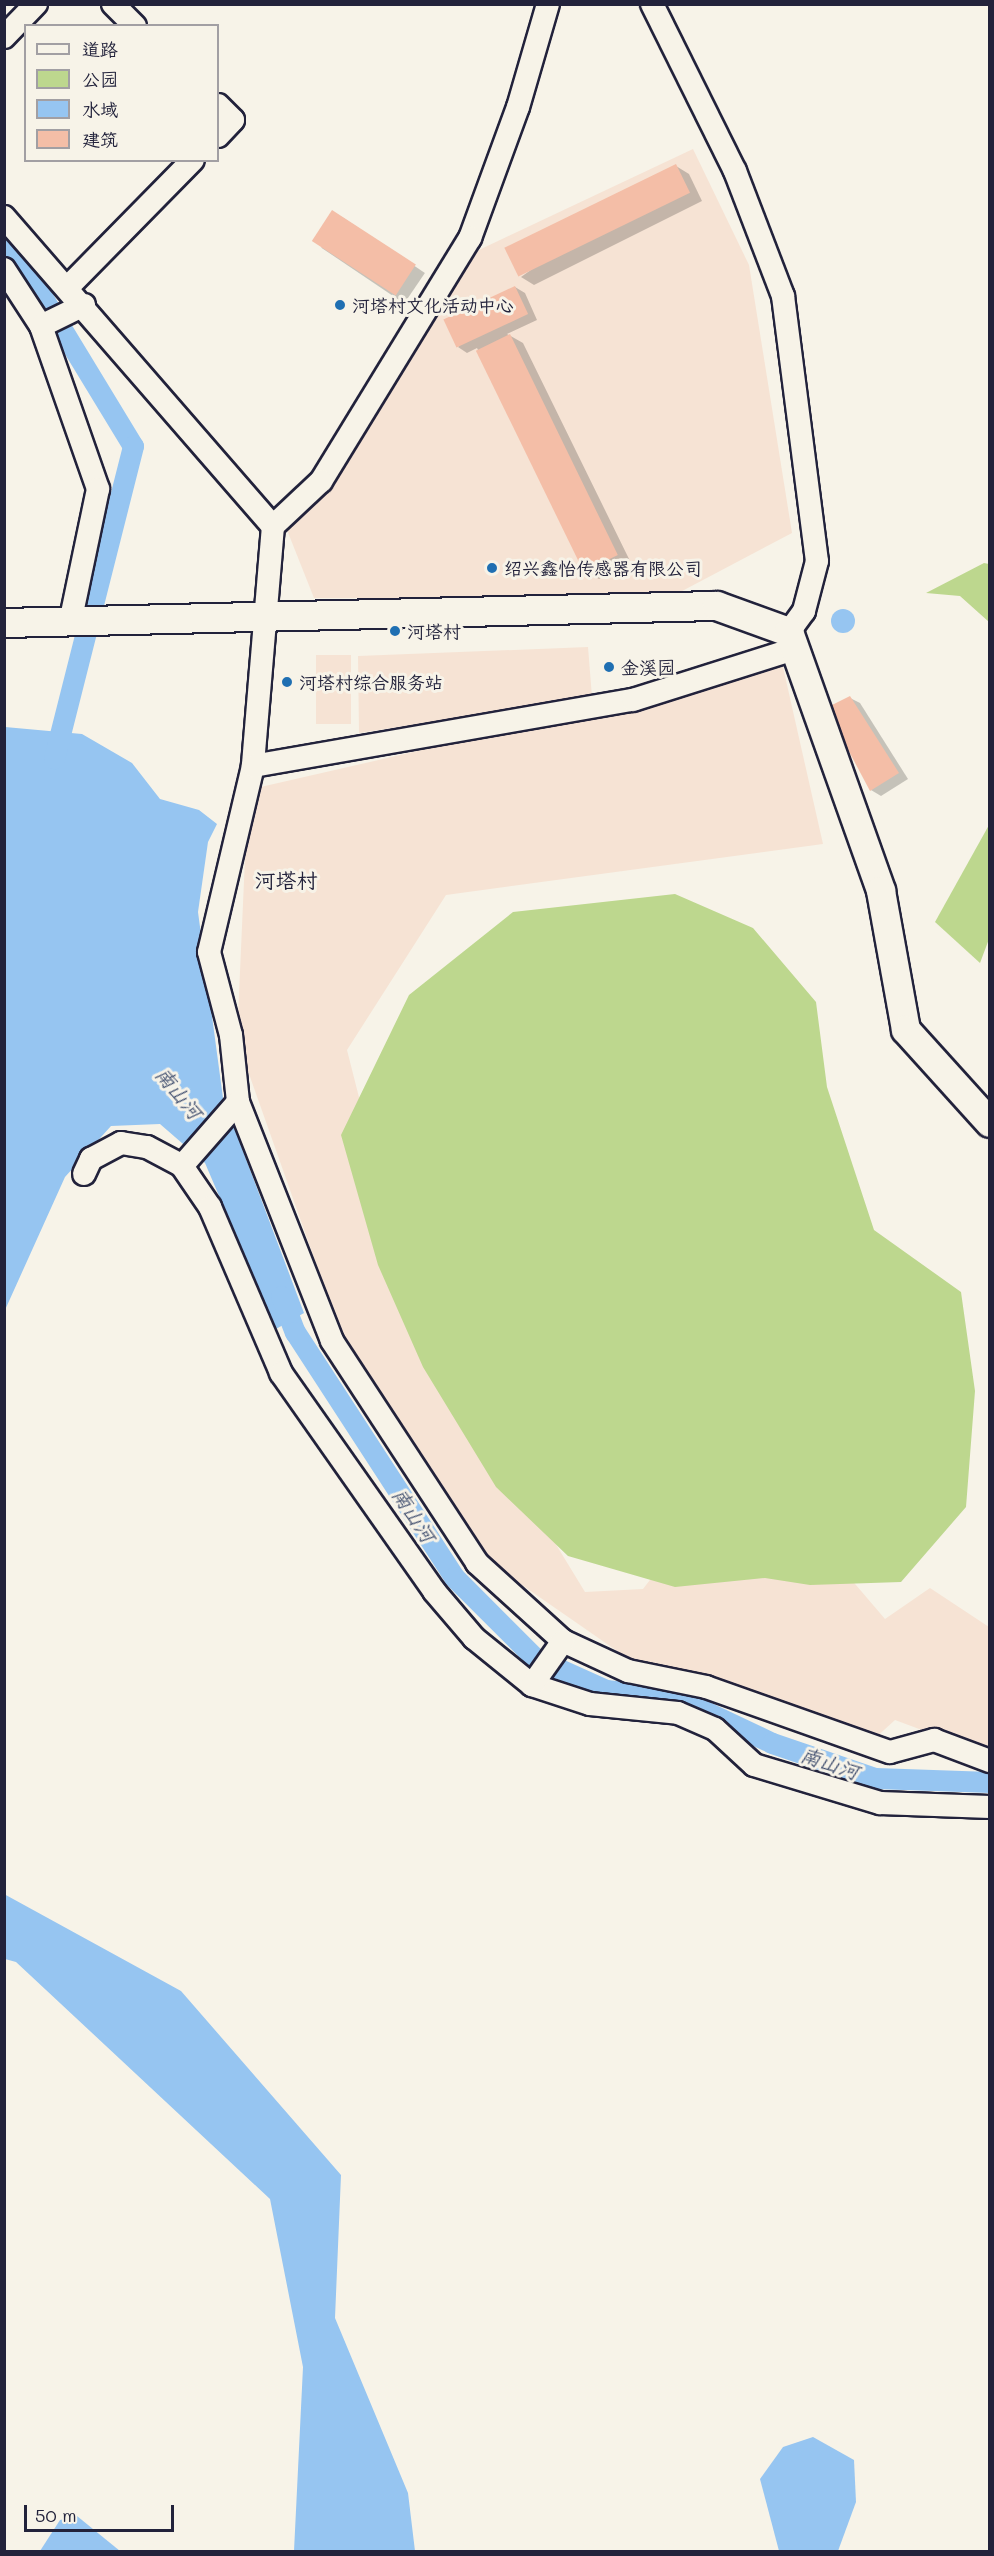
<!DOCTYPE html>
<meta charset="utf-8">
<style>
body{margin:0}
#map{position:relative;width:994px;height:2556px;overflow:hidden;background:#f7f3e8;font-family:Mali,"LXGW WenKai TC",sans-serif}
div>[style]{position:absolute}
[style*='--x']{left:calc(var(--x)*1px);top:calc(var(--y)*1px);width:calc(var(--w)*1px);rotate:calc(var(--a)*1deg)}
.built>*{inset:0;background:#f6e3d4;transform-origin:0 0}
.green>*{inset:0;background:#bdd78e}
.water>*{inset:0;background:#96c5f1}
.round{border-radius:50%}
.shadow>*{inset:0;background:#0003;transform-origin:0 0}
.canal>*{height:21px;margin:-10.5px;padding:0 10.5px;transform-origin:10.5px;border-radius:10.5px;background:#96c5f1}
.building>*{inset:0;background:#f4bea7;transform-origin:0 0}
.roads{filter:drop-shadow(2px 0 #22223b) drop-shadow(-2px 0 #22223b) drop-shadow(0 2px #22223b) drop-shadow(0 -2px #22223b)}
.minor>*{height:22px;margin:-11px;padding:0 11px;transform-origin:11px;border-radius:11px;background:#f7f3e8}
.tertiary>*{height:28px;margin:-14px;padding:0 14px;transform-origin:14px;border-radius:14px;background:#f7f3e8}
.dots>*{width:16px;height:16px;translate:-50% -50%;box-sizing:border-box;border:3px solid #f7f3e8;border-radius:50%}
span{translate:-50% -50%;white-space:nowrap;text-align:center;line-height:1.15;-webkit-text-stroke:6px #f7f3e8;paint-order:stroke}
.poi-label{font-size:18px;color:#22223b}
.left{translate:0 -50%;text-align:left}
.water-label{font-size:20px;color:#455372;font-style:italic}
.quarter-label{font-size:21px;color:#22223b}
.frame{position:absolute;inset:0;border:6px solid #22223b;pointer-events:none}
.legend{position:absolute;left:24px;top:24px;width:195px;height:138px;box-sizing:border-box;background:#f7f3e8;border:2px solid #a29fa3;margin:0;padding:8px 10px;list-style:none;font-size:18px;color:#22223b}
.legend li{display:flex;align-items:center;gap:12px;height:30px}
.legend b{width:30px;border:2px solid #a29fa3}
.scale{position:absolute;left:24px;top:2505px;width:150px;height:27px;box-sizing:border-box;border:3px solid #22223b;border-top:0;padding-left:8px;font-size:18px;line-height:21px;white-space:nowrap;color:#22223b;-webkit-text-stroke:4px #f7f3e8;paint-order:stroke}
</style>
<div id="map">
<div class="built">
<div style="clip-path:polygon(693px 149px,749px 265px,792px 533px,667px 599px,314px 598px,287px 530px,479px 250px)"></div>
<div style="clip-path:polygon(588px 647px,592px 697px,359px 733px,358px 656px)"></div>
<div style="left:351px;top:655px;width:69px;height:35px;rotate:90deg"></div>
<div style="clip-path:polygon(783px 667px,823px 844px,446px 895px,347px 1050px,413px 1310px,585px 1592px,643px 1589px,683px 1537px,850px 1578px,885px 1619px,930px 1588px,989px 1627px,989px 1755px,895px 1720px,873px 1740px,633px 1662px,489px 1562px,343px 1340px,237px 1040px,248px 790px)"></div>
</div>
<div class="green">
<div style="clip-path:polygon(984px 563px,989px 564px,989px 622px,960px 596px,926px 593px)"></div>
<div style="clip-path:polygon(989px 825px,989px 939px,980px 963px,935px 922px)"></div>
<div style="clip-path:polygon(675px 894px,753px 928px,816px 1002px,827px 1087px,874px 1230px,961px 1292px,975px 1391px,966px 1507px,901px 1582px,810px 1585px,765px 1578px,675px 1587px,568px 1556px,496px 1487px,423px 1367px,378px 1265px,341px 1135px,409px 995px,513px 912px)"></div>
</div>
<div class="water">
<div class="round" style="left:831px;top:609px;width:24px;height:24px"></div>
<div style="clip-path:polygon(5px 727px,82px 734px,132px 763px,160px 799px,199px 810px,217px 824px,208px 842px,198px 912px,223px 1098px,304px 1313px,276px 1329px,205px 1163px,160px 1124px,111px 1126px,65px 1177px,5px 1310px)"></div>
<div style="clip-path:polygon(4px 1894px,181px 1991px,341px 2175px,335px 2318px,408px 2493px,415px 2551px,294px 2551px,303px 2367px,270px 2199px,16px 1962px,5px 1959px)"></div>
<div style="clip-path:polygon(813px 2437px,854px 2460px,856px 2502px,838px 2551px,779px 2551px,760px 2479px,783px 2447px)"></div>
<div style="clip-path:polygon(77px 2516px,120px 2551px,40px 2551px,60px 2520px)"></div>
</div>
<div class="shadow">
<div style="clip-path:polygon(676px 166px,689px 174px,702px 201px,534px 285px,521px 277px)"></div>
<div style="left:342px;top:217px;width:100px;height:37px;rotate:34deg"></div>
<div style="clip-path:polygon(515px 287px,525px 293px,537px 320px,507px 334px,523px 343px,631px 563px,599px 579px,586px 571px,477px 348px,467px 353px,458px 347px)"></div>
<div style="clip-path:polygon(850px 698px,860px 703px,908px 779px,881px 796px,871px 790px,829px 708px)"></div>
</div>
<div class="canal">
<div style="--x:4;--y:234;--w:248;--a:58.7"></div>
<div style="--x:133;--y:446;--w:322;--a:104.2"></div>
<div style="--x:281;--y:1296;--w:39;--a:69"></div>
<div style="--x:295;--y:1332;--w:292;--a:57"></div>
<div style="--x:454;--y:1577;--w:115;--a:45"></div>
<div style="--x:535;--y:1658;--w:78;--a:24.3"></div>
<div style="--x:606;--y:1690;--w:71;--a:6.4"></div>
<div style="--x:677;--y:1698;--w:105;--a:25.3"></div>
<div style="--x:772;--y:1743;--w:109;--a:18.8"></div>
<div style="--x:875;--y:1778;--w:115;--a:2"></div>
</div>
<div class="building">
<div style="left:676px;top:164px;width:32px;height:191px;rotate:64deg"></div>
<div style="left:332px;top:210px;width:100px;height:37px;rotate:33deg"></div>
<div style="left:515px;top:286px;width:31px;height:79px;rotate:65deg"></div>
<div style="left:510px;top:334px;width:246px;height:38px;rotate:64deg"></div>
<div style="clip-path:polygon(850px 696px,899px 773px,870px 791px,826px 708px)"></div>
</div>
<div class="roads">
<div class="minor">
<div style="--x:113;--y:4;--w:31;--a:45"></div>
<div style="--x:548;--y:4;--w:107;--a:106.2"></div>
<div style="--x:518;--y:107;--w:140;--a:110.1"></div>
<div style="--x:470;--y:238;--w:285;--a:121.5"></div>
<div style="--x:321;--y:481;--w:66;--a:136.8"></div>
<div style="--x:273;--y:526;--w:241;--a:94.8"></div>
<div style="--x:253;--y:766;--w:191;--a:103.3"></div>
<div style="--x:209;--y:952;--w:86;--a:75.2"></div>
<div style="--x:231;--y:1035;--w:67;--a:84"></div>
<div style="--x:238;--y:1102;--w:257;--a:68.5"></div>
<div style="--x:332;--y:1341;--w:265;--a:56.8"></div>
<div style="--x:477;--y:1563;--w:116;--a:42.2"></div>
<div style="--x:563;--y:1641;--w:72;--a:24.8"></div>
<div style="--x:628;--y:1671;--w:80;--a:11.6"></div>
<div style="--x:706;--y:1687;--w:195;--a:19.5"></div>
<div style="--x:890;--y:1752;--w:46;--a:-15.3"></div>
<div style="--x:934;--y:1740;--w:60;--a:20.6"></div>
<div style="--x:652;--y:4;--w:186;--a:63.6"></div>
<div style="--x:735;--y:171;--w:134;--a:69"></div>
<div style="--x:783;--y:296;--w:267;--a:82.7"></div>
<div style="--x:817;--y:561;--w:52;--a:104.6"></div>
<div style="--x:804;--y:611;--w:26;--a:126"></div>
<div style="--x:4;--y:37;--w:46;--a:-45.9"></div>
<div style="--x:218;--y:105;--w:21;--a:45"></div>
<div style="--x:233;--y:120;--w:22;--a:133"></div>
<div style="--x:4;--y:217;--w:410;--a:49"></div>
<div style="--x:4;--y:269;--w:68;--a:57"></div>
<div style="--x:41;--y:326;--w:173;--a:70.7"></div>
<div style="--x:98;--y:489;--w:137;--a:101.8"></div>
<div style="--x:68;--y:287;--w:178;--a:-45.5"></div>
<div style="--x:41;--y:326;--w:48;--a:-26"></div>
<div style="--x:253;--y:766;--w:386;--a:-9.9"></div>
<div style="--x:633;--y:700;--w:172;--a:-17.6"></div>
<div style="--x:182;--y:1166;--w:85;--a:-48.8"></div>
<div style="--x:84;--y:1174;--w:17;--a:-65"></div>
<div style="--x:91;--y:1159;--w:34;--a:-28"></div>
<div style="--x:121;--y:1143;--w:26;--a:9"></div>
<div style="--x:147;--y:1147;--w:40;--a:28"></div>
<div style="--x:182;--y:1166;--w:50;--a:55.7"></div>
<div style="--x:210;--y:1207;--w:181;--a:66.8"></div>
<div style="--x:281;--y:1373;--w:266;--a:54.9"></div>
<div style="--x:434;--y:1591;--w:62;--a:49.6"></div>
<div style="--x:474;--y:1638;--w:75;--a:39"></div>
<div style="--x:532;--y:1685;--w:61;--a:18.1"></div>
<div style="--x:590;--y:1704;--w:88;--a:5.8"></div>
<div style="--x:678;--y:1713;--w:40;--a:23.4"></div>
<div style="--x:715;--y:1729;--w:53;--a:42.7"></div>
<div style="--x:754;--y:1765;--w:132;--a:16.8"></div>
<div style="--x:880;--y:1803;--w:110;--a:2.1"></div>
<div style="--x:532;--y:1685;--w:54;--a:-54.8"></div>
</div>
<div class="tertiary">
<div style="--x:4;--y:623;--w:713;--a:-1.37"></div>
<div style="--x:717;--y:606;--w:77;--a:19.9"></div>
<div style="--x:789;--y:632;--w:275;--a:70.4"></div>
<div style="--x:881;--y:891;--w:141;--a:79.8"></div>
<div style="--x:906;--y:1030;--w:125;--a:47.9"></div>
</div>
</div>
<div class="dots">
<div style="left:340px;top:305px;background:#1f6fb2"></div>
<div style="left:492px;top:568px;background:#1f6fb2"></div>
<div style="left:395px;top:631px;background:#1f6fb2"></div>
<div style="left:609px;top:667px;background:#1f6fb2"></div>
<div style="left:287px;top:682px;background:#1f6fb2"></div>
</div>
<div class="poi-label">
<span class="left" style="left:352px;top:305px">河塔村文化活动中心</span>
<span class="left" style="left:504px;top:568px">绍兴鑫怡传感器有限公司</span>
<span class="left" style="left:407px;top:631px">河塔村</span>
<span class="left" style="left:621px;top:667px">金溪园</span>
<span class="left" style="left:299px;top:682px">河塔村综合服务站</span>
</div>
<div class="water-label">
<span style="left:179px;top:1093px;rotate:51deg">南山河</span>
<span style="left:414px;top:1515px;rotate:57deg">南山河</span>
<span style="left:830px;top:1763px;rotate:19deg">南山河</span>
</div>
<div class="quarter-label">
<span style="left:286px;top:880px">河塔村</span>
</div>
<div class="frame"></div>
<ul class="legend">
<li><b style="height:8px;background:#f7f3e8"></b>道路</li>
<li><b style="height:16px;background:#bdd78e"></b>公园</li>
<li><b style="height:16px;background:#96c5f1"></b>水域</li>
<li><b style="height:16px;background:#f4bea7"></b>建筑</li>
</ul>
<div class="scale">50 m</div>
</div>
